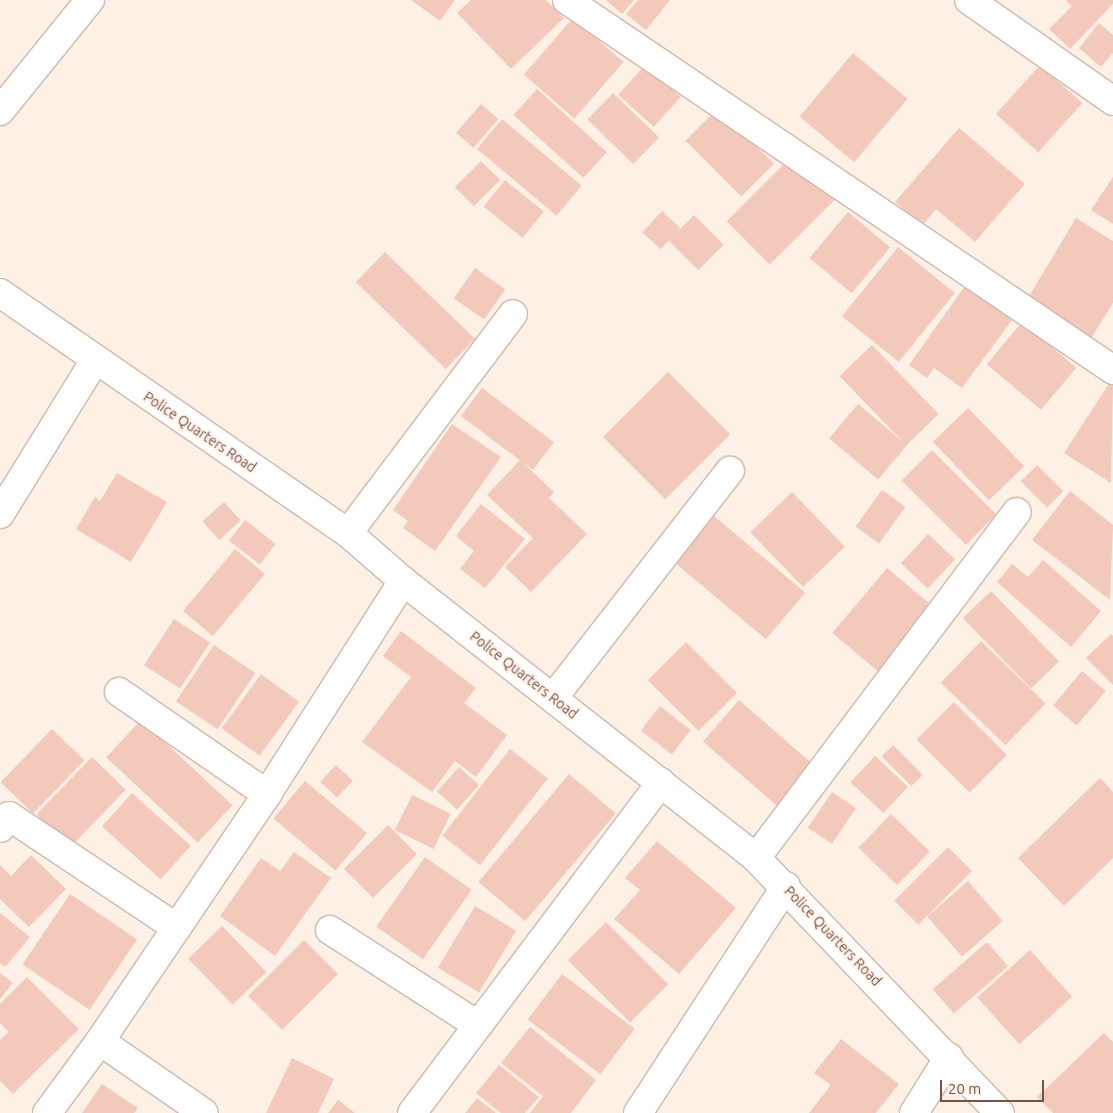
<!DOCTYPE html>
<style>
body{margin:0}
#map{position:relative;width:1113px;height:1113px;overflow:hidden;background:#fdf0e4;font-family:Ubuntu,sans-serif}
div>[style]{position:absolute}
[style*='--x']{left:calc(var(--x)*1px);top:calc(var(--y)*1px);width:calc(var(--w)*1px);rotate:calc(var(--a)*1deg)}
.building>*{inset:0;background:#f3c9bb;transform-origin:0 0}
.roads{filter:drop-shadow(1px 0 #d0b8ad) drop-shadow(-1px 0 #d0b8ad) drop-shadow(0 1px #d0b8ad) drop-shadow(0 -1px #d0b8ad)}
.minor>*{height:28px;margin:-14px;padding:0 14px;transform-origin:14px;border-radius:14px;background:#fff}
.tertiary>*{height:28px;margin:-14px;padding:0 14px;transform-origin:14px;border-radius:14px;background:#fff}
span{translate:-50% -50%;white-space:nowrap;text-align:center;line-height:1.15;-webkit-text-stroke:4.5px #fff4eb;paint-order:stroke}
.street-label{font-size:14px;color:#765349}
.scale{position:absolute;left:940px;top:1080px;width:104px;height:22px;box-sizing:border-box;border:2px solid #765349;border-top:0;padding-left:6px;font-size:15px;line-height:18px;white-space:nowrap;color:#765349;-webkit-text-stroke:4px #fff4eb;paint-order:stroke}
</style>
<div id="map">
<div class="building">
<div style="clip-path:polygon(411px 0,455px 0,440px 21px)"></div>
<div style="clip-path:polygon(471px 0,546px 0,564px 18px,511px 69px,457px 13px)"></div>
<div style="clip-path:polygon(606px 0,634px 0,622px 14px)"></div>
<div style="clip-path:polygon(638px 0,670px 0,646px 30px,626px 14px)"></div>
<div style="clip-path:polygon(1066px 0,1113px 0,1113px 4px,1070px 49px,1049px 29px,1072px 6px)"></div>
<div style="left:573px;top:18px;width:67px;height:75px;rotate:41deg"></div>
<div style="clip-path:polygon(1099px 23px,1113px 35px,1113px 53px,1101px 67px,1079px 48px)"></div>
<div style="left:853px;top:53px;width:71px;height:83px;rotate:40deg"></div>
<div style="left:645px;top:65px;width:48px;height:40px;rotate:42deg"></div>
<div style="left:1040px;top:65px;width:57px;height:66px;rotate:42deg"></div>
<div style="left:537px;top:89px;width:94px;height:35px;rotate:42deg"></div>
<div style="left:613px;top:93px;width:64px;height:37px;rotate:44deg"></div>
<div style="left:481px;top:104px;width:23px;height:38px;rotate:41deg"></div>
<div style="left:718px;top:108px;width:79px;height:46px;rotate:45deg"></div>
<div style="left:502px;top:119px;width:104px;height:39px;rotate:40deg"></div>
<div style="clip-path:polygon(959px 128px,1025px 184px,975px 242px,936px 209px,923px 225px,895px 202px)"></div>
<div style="left:791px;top:157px;width:61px;height:91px;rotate:45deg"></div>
<div style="left:481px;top:161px;width:27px;height:37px;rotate:45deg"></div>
<div style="clip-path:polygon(1113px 177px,1113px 224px,1091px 210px)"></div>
<div style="left:505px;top:180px;width:50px;height:34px;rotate:39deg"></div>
<div style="left:662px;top:211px;width:25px;height:29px;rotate:43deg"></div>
<div style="left:848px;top:212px;width:55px;height:60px;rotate:40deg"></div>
<div style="left:694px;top:215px;width:42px;height:36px;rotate:45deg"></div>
<div style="clip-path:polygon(1076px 218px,1113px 241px,1113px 303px,1092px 337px,1028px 298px)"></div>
<div style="left:898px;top:247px;width:73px;height:89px;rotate:39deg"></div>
<div style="left:385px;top:252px;width:125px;height:42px;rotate:44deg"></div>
<div style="left:475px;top:268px;width:37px;height:37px;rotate:35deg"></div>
<div style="clip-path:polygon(965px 286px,1012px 320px,962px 388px,934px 368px,927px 378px,909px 365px)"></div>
<div style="left:1022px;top:322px;width:71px;height:55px;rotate:40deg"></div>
<div style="left:872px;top:345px;width:96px;height:45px;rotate:46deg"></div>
<div style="left:668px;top:372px;width:88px;height:92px;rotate:45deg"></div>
<div style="clip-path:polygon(1110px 382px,1113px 384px,1111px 483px,1064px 453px)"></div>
<div style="left:482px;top:388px;width:90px;height:35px;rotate:37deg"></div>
<div style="left:858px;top:404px;width:64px;height:45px;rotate:40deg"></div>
<div style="left:968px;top:408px;width:81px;height:49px;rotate:46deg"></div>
<div style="clip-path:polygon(452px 424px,501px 457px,435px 551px,403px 528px,408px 521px,393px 510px)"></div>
<div style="left:932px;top:450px;width:91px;height:43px;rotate:45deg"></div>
<div style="clip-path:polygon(520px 460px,554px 492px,549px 498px,587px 534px,531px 592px,505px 567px,533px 538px,487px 495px)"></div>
<div style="left:1037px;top:465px;width:37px;height:23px;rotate:45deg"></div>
<div style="clip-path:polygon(117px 473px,167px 502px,131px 562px,76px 529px,95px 497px,100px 501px)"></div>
<div style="left:882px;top:490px;width:29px;height:45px;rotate:36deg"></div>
<div style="clip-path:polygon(1070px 491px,1113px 525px,1110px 600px,1032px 540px)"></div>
<div style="left:792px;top:492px;width:76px;height:58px;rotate:46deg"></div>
<div style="left:224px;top:502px;width:25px;height:29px;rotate:48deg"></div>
<div style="clip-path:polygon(481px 504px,525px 539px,485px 588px,460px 569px,474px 551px,456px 536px)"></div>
<div style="left:714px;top:516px;width:119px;height:61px;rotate:40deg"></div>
<div style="left:245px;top:520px;width:39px;height:26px;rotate:38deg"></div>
<div style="left:928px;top:534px;width:37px;height:40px;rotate:43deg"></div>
<div style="left:235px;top:549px;width:39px;height:81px;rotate:40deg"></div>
<div style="clip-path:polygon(1043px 560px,1101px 611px,1071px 647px,997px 582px,1012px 564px,1028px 577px)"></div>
<div style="left:887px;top:568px;width:62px;height:85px;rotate:40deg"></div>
<div style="left:991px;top:591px;width:98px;height:39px;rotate:46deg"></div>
<div style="left:174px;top:619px;width:43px;height:55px;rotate:33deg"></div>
<div style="clip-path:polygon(401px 631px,476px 688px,464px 703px,507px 735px,476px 777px,455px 761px,432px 792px,362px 742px,411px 677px,383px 656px)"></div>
<div style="clip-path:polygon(1111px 634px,1113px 636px,1113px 685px,1086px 658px)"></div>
<div style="left:981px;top:641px;width:90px;height:58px;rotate:44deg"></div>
<div style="left:686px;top:642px;width:72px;height:54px;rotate:45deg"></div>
<div style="left:214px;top:645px;width:50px;height:68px;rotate:34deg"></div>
<div style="left:1082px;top:671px;width:31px;height:45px;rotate:40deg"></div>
<div style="left:261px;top:674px;width:47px;height:67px;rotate:36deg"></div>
<div style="left:739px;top:700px;width:104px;height:55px;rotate:41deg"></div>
<div style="left:954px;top:702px;width:75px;height:53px;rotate:45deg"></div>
<div style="left:660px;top:706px;width:39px;height:31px;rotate:38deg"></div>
<div style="left:141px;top:720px;width:125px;height:51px;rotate:43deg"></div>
<div style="left:52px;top:729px;width:45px;height:74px;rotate:44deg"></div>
<div style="left:893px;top:745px;width:42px;height:16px;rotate:45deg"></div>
<div style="left:510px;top:749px;width:48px;height:110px;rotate:38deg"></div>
<div style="left:875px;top:756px;width:45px;height:36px;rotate:43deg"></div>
<div style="left:92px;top:757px;width:47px;height:80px;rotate:44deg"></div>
<div style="left:336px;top:765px;width:23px;height:23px;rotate:43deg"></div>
<div style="left:459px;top:767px;width:27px;height:33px;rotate:42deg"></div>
<div style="left:569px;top:774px;width:61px;height:141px;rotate:40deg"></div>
<div style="clip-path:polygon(1100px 778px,1113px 792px,1113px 858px,1064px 906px,1018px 858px)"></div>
<div style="left:305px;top:781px;width:81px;height:49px;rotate:40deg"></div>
<div style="left:832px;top:792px;width:29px;height:43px;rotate:34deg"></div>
<div style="left:132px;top:793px;width:79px;height:45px;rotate:42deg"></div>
<div style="left:412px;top:795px;width:43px;height:39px;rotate:26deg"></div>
<div style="left:891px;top:814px;width:54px;height:47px;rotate:44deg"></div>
<div style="left:388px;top:825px;width:41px;height:62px;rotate:45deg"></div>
<div style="clip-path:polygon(657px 841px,736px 908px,679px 974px,614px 919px,640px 890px,625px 878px)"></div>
<div style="left:948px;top:847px;width:34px;height:76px;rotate:45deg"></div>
<div style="clip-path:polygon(294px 852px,331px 878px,275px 956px,220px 916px,261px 858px,280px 871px)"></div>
<div style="clip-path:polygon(31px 855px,66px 889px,29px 927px,0 899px,0 865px,11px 876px)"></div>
<div style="left:425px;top:857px;width:57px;height:85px;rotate:35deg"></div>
<div style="left:968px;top:881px;width:53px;height:54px;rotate:49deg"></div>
<div style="left:70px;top:894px;width:81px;height:85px;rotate:34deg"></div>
<div style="left:475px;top:906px;width:48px;height:72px;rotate:31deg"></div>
<div style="clip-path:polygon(0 913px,30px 937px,5px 967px,0 963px)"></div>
<div style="left:606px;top:922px;width:88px;height:54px;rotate:45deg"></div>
<div style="left:222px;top:926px;width:64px;height:47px;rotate:46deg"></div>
<div style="left:304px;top:940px;width:48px;height:79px;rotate:45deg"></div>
<div style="left:987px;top:942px;width:32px;height:72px;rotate:49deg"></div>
<div style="left:1030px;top:950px;width:63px;height:71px;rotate:48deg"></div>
<div style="clip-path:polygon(0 973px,13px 983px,0 999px)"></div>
<div style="left:562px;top:974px;width:91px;height:57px;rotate:37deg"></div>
<div style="clip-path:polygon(27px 977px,79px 1029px,13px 1094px,0 1081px,0 1040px,9px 1032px,0 1023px,0 1004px)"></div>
<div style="clip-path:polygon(530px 1027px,596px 1080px,571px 1113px,530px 1113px,543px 1096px,501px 1063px)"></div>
<div style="clip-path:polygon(1104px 1033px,1113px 1042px,1113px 1113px,1053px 1113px,1037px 1097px)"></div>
<div style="clip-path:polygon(841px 1039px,899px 1084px,876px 1113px,809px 1113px,831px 1085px,814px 1073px)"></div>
<div style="clip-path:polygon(292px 1058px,334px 1079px,318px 1113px,266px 1113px)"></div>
<div style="clip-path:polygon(499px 1065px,539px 1097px,525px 1113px,501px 1113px,476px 1093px)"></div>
<div style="clip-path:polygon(102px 1084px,138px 1108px,134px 1113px,82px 1113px)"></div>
<div style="clip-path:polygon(477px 1098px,496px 1113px,465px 1113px)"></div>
<div style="clip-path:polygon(338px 1100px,355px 1113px,328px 1113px)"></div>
</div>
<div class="roads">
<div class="minor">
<div style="--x:567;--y:0;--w:660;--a:34.12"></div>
<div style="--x:969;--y:0;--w:176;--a:35"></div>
<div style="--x:0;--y:111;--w:143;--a:-51"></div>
<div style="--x:0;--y:514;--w:181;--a:-58.3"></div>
<div style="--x:348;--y:533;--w:274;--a:-53"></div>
<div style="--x:119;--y:692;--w:180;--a:34.6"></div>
<div style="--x:553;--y:698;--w:288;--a:-52.1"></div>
<div style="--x:0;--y:828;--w:15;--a:-53"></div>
<div style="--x:9;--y:816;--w:202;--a:33.7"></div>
<div style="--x:756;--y:858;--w:433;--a:-53"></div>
<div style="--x:330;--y:930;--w:174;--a:32.8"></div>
<div style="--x:100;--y:1041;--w:126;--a:34.7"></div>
<div style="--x:47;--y:1113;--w:89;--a:-53.6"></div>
<div style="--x:100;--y:1041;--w:298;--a:-55.9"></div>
<div style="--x:267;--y:794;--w:253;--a:-57.4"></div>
<div style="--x:412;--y:1113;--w:414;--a:-53"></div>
<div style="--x:638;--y:1113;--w:271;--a:-56.9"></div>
<div style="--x:914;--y:1113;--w:66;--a:-58"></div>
</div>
<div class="tertiary">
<div style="--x:0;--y:293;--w:423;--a:34.6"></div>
<div style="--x:348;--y:533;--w:73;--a:41.1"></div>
<div style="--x:403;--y:581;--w:449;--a:38.1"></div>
<div style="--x:756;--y:858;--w:353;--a:46.3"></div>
</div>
</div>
<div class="street-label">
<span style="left:200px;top:432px;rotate:34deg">Police Quarters Road</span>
<span style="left:524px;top:675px;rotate:38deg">Police Quarters Road</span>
<span style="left:833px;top:936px;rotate:46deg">Police Quarters Road</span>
</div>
<div class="scale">20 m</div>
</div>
